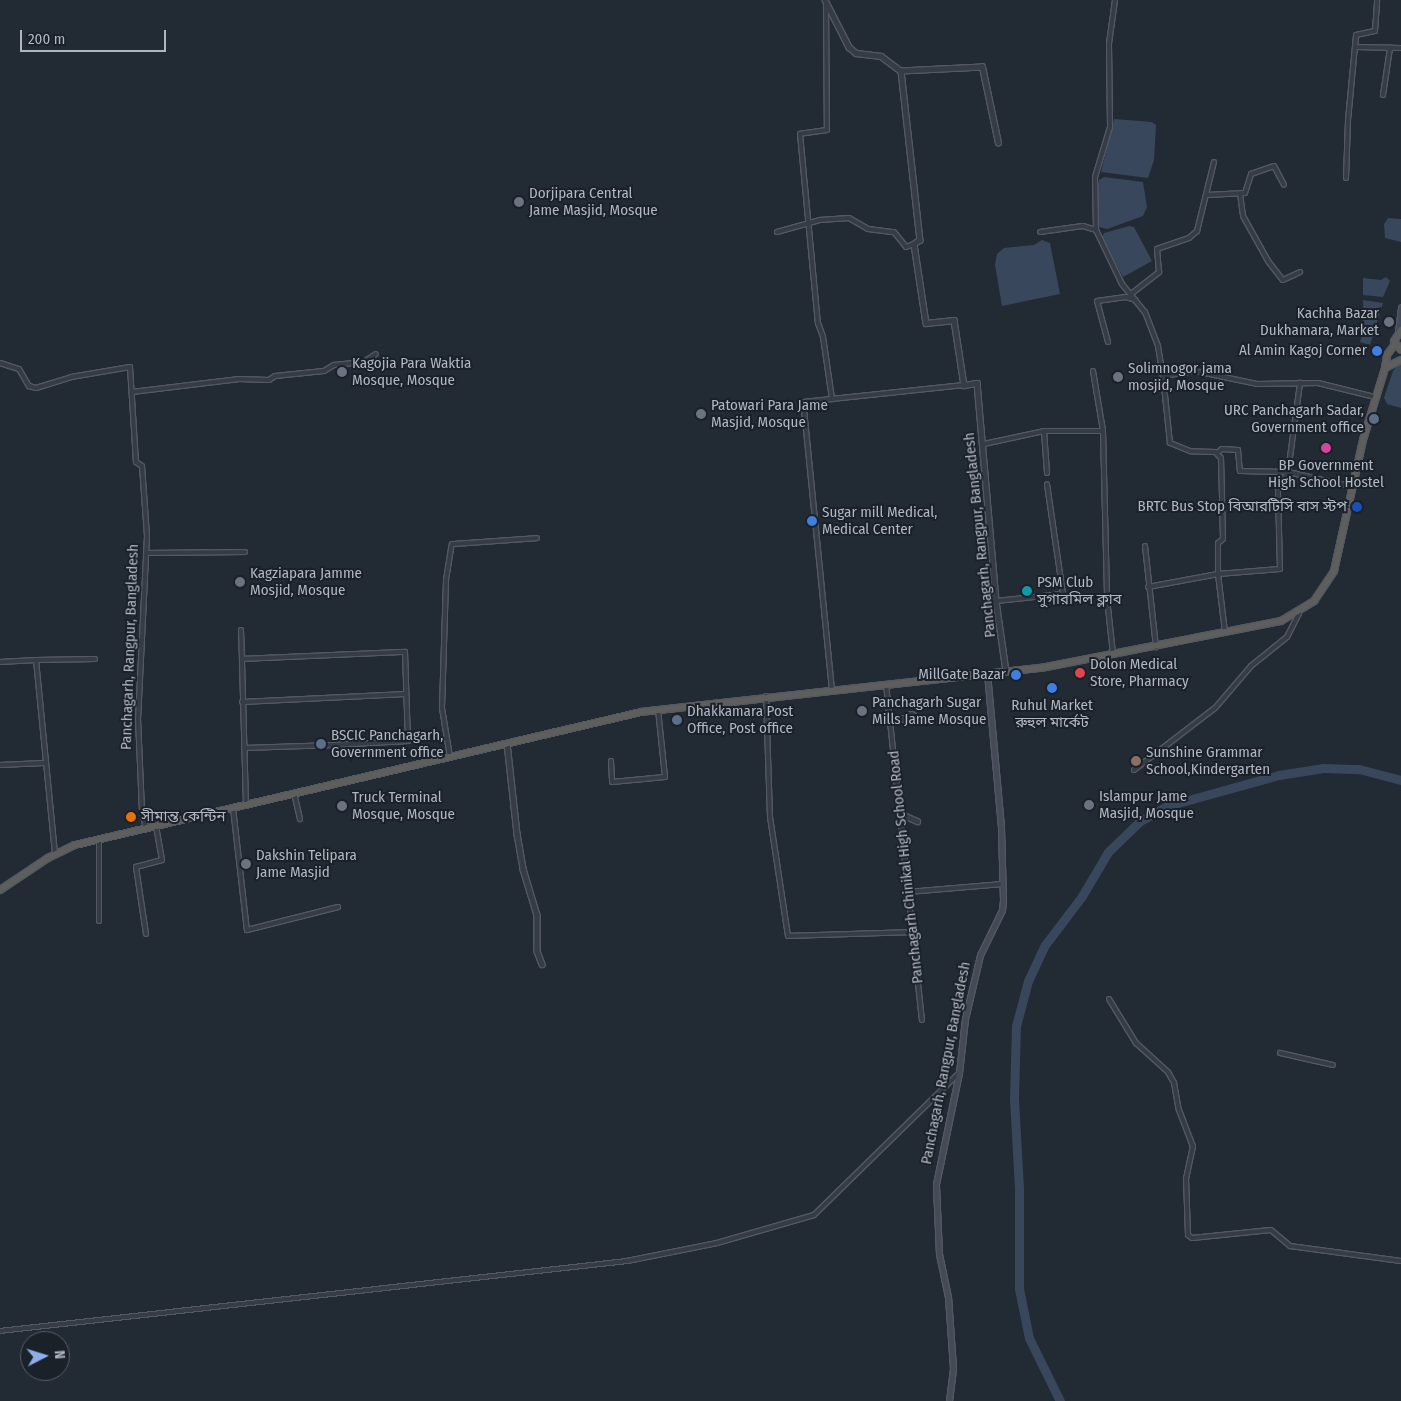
<!DOCTYPE html>
<meta charset="utf-8">
<style>
body{margin:0}
#map{position:relative;width:1401px;height:1401px;overflow:hidden;background:#222a34;font-family:"Fira Sans Condensed","Noto Sans Bengali",sans-serif}
div>[style]{position:absolute}
[style*='--x']{left:calc(var(--x)*1px);top:calc(var(--y)*1px);width:calc(var(--w)*1px);rotate:calc(var(--a)*1deg)}
.water>*{inset:0;background:#39475c}
.river>*{height:9px;margin:-4.5px;padding:0 4.5px;transform-origin:4.5px;border-radius:4.5px;background:#39475c}
.roads{filter:drop-shadow(1px 0 #535963) drop-shadow(-1px 0 #535963) drop-shadow(0 1px #535963) drop-shadow(0 -1px #535963)}
.minor>*{height:4px;margin:-2px;padding:0 2px;transform-origin:2px;border-radius:2px;background:#353c45}
.tertiary>*{height:4.5px;margin:-2.25px;padding:0 2.25px;transform-origin:2.25px;border-radius:2.25px;background:#353c45}
.tertiary>.ring{margin:-2.25px;padding:0;box-sizing:content-box;background:none;border:4.5px solid #353c45;border-radius:50%}
.secondary>*{height:5px;margin:-2.5px;padding:0 2.5px;transform-origin:2.5px;border-radius:2.5px;background:#444b57}
.trunk>*{height:6px;margin:-3px;padding:0 3px;transform-origin:3px;border-radius:3px;background:#5e5e5c}
.dots>*{width:14px;height:14px;translate:-50% -50%;box-sizing:border-box;border:2px solid #1b2129;border-radius:50%}
span{translate:-50% -50%;white-space:nowrap;text-align:center;line-height:1.15;-webkit-text-stroke:4px #1b2129;paint-order:stroke}
.poi-label{font-size:15px;color:#b0b6c2}
.left{translate:0 -50%;text-align:left}
.right{translate:-100% -50%;text-align:right}
.street-label{font-size:15px;color:#b0b6c2}
.north{position:absolute;left:20px;top:1331px;width:50px;height:50px;box-sizing:border-box;background:#1b2129;border:1px solid #575d66;border-radius:50%;rotate:85deg;font-size:14px;font-weight:700;line-height:20px;text-align:center;color:#b0b6c2}
.north::after{content:'';display:block;margin:auto;width:18px;height:22px;background:#8cafea;clip-path:polygon(50% 0,100% 100%,50% 72%,0 100%)}
.scale{position:absolute;left:20px;top:30px;width:146px;height:22px;box-sizing:border-box;border:2px solid #b0b6c2;border-top:0;padding-left:6px;font-size:15px;line-height:18px;white-space:nowrap;color:#b0b6c2;-webkit-text-stroke:4px #1b2129;paint-order:stroke}
</style>
<div id="map">
<div class="water">
<div style="clip-path:polygon(1114px 119px,1152px 122px,1156px 125px,1154px 160px,1148px 178px,1101px 172px)"></div>
<div style="clip-path:polygon(1104px 177px,1143px 182px,1147px 207px,1143px 216px,1107px 229px,1099px 227px,1097px 187px,1099px 180px)"></div>
<div style="clip-path:polygon(1388px 218px,1401px 219px,1401px 242px,1385px 238px,1384px 224px)"></div>
<div style="clip-path:polygon(1129px 226px,1134px 227px,1152px 261px,1123px 277px,1102px 237px,1104px 233px)"></div>
<div style="clip-path:polygon(1042px 240px,1050px 243px,1060px 294px,1002px 306px,995px 265px,997px 254px,1004px 248px,1034px 245px)"></div>
<div style="clip-path:polygon(1386px 277px,1390px 281px,1383px 297px,1363px 295px,1363px 278px,1381px 280px)"></div>
<div style="clip-path:polygon(1363px 300px,1383px 303px,1370px 345px,1360px 342px,1364px 329px)"></div>
<div style="clip-path:polygon(1401px 361px,1401px 408px,1387px 404px,1384px 398px,1393px 371px)"></div>
</div>
<div class="river">
<div style="--x:1060;--y:1401;--w:70;--a:-116.2"></div>
<div style="--x:1029;--y:1338;--w:50;--a:-101.5"></div>
<div style="--x:1019;--y:1289;--w:101;--a:-90"></div>
<div style="--x:1019;--y:1188;--w:90;--a:-93.2"></div>
<div style="--x:1014;--y:1098;--w:72;--a:-88.4"></div>
<div style="--x:1016;--y:1026;--w:47;--a:-75.1"></div>
<div style="--x:1028;--y:981;--w:40;--a:-65"></div>
<div style="--x:1045;--y:945;--w:61;--a:-52.9"></div>
<div style="--x:1082;--y:896;--w:51;--a:-59.4"></div>
<div style="--x:1108;--y:852;--w:45;--a:-44.1"></div>
<div style="--x:1140;--y:821;--w:31;--a:-29"></div>
<div style="--x:1167;--y:806;--w:116;--a:-15.5"></div>
<div style="--x:1279;--y:775;--w:45;--a:-9"></div>
<div style="--x:1323;--y:768;--w:36;--a:2"></div>
<div style="--x:1359;--y:769;--w:43;--a:14.7"></div>
</div>
<div class="roads">
<div class="minor">
<div style="--x:1115;--y:0;--w:44;--a:97.8"></div>
<div style="--x:1109;--y:44;--w:83;--a:89.3"></div>
<div style="--x:1110;--y:127;--w:52;--a:106.7"></div>
<div style="--x:1095;--y:177;--w:53;--a:88.9"></div>
<div style="--x:1096;--y:230;--w:60;--a:64.3"></div>
<div style="--x:1122;--y:284;--w:36;--a:51"></div>
<div style="--x:1145;--y:312;--w:36;--a:69"></div>
<div style="--x:1158;--y:346;--w:30;--a:81"></div>
<div style="--x:1163;--y:376;--w:32;--a:-9"></div>
<div style="--x:1195;--y:371;--w:63;--a:11.8"></div>
<div style="--x:1257;--y:384;--w:61;--a:-0.9"></div>
<div style="--x:1318;--y:383;--w:59;--a:13.8"></div>
<div style="--x:826;--y:2;--w:128;--a:89.6"></div>
<div style="--x:827;--y:130;--w:27;--a:172"></div>
<div style="--x:800;--y:134;--w:190;--a:84.6"></div>
<div style="--x:818;--y:323;--w:15;--a:70"></div>
<div style="--x:823;--y:337;--w:63;--a:81.7"></div>
<div style="--x:1356;--y:47;--w:45;--a:1.3"></div>
<div style="--x:1383;--y:95;--w:48;--a:-81.5"></div>
<div style="--x:1346;--y:178;--w:58;--a:-88"></div>
<div style="--x:1348;--y:120;--w:85;--a:-84.6"></div>
<div style="--x:1356;--y:35;--w:19;--a:-12"></div>
<div style="--x:1375;--y:31;--w:31;--a:-86"></div>
<div style="--x:1240;--y:194;--w:22;--a:82"></div>
<div style="--x:1243;--y:216;--w:51;--a:60.9"></div>
<div style="--x:1268;--y:261;--w:24;--a:52"></div>
<div style="--x:1283;--y:280;--w:19;--a:-25"></div>
<div style="--x:1207;--y:195;--w:38;--a:-3"></div>
<div style="--x:1245;--y:193;--w:20;--a:-72"></div>
<div style="--x:1251;--y:174;--w:24;--a:-19"></div>
<div style="--x:1274;--y:166;--w:21;--a:62"></div>
<div style="--x:777;--y:232;--w:45;--a:-15.6"></div>
<div style="--x:820;--y:220;--w:29;--a:-4"></div>
<div style="--x:849;--y:218;--w:22;--a:30"></div>
<div style="--x:868;--y:229;--w:26;--a:7"></div>
<div style="--x:894;--y:232;--w:19;--a:51"></div>
<div style="--x:906;--y:247;--w:9;--a:-21"></div>
<div style="--x:1040;--y:232;--w:43;--a:-7.9"></div>
<div style="--x:1083;--y:226;--w:14;--a:17"></div>
<div style="--x:1131;--y:294;--w:36;--a:-38"></div>
<div style="--x:1159;--y:272;--w:23;--a:-95"></div>
<div style="--x:1157;--y:249;--w:34;--a:-19"></div>
<div style="--x:1189;--y:238;--w:11;--a:-41"></div>
<div style="--x:1197;--y:231;--w:71;--a:-76.2"></div>
<div style="--x:1108;--y:342;--w:42;--a:-105"></div>
<div style="--x:1097;--y:301;--w:29;--a:-8"></div>
<div style="--x:1126;--y:297;--w:10;--a:17"></div>
<div style="--x:0;--y:363;--w:20;--a:18"></div>
<div style="--x:19;--y:369;--w:20;--a:60"></div>
<div style="--x:29;--y:386;--w:7;--a:16"></div>
<div style="--x:36;--y:388;--w:37;--a:-17"></div>
<div style="--x:71;--y:377;--w:60;--a:-9.6"></div>
<div style="--x:130;--y:367;--w:95;--a:86.4"></div>
<div style="--x:136;--y:462;--w:7;--a:34"></div>
<div style="--x:142;--y:466;--w:70;--a:85.9"></div>
<div style="--x:147;--y:536;--w:183;--a:92.8"></div>
<div style="--x:138;--y:719;--w:93;--a:87.5"></div>
<div style="--x:142;--y:812;--w:16;--a:76"></div>
<div style="--x:1093;--y:371;--w:61;--a:80.5"></div>
<div style="--x:132;--y:392;--w:108;--a:-6.9"></div>
<div style="--x:239;--y:379;--w:30;--a:2"></div>
<div style="--x:269;--y:380;--w:7;--a:-34"></div>
<div style="--x:275;--y:376;--w:49;--a:-5.8"></div>
<div style="--x:324;--y:371;--w:12;--a:-31"></div>
<div style="--x:334;--y:365;--w:30;--a:-6"></div>
<div style="--x:364;--y:362;--w:14;--a:-34"></div>
<div style="--x:1044;--y:431;--w:42;--a:85.9"></div>
<div style="--x:984;--y:444;--w:61;--a:-12.2"></div>
<div style="--x:1044;--y:431;--w:59;--a:0"></div>
<div style="--x:1103;--y:431;--w:167;--a:88.6"></div>
<div style="--x:1107;--y:598;--w:56;--a:83.9"></div>
<div style="--x:1217;--y:453;--w:6;--a:-39"></div>
<div style="--x:1222;--y:449;--w:16;--a:4"></div>
<div style="--x:1238;--y:450;--w:21;--a:85"></div>
<div style="--x:1240;--y:471;--w:48;--a:1.2"></div>
<div style="--x:1288;--y:472;--w:90;--a:-82.3"></div>
<div style="--x:1145;--y:546;--w:102;--a:83.8"></div>
<div style="--x:147;--y:553;--w:98;--a:-0.6"></div>
<div style="--x:1148;--y:587;--w:71;--a:-10.5"></div>
<div style="--x:1218;--y:574;--w:31;--a:-90"></div>
<div style="--x:1218;--y:543;--w:6;--a:-39"></div>
<div style="--x:1223;--y:539;--w:81;--a:-91.4"></div>
<div style="--x:1221;--y:458;--w:8;--a:-135"></div>
<div style="--x:1215;--y:452;--w:25;--a:-178"></div>
<div style="--x:1190;--y:451;--w:22;--a:-158"></div>
<div style="--x:1170;--y:443;--w:67;--a:-96"></div>
<div style="--x:996;--y:601;--w:67;--a:-6"></div>
<div style="--x:1063;--y:594;--w:111;--a:-98.3"></div>
<div style="--x:241;--y:630;--w:29;--a:88"></div>
<div style="--x:1225;--y:632;--w:58;--a:-96.9"></div>
<div style="--x:1218;--y:574;--w:62;--a:-4.6"></div>
<div style="--x:1280;--y:569;--w:79;--a:-91.5"></div>
<div style="--x:1278;--y:490;--w:21;--a:-61"></div>
<div style="--x:1288;--y:472;--w:67;--a:13"></div>
<div style="--x:36;--y:660;--w:59;--a:-1"></div>
<div style="--x:0;--y:662;--w:36;--a:-3"></div>
<div style="--x:36;--y:660;--w:195;--a:84.4"></div>
<div style="--x:886;--y:684;--w:338;--a:83.9"></div>
<div style="--x:832;--y:690;--w:289;--a:-95.7"></div>
<div style="--x:803;--y:402;--w:162;--a:-6"></div>
<div style="--x:766;--y:696;--w:121;--a:88.1"></div>
<div style="--x:770;--y:817;--w:120;--a:81.4"></div>
<div style="--x:788;--y:936;--w:124;--a:-1.8"></div>
<div style="--x:242;--y:702;--w:164;--a:-2.8"></div>
<div style="--x:244;--y:748;--w:90;--a:-1.9"></div>
<div style="--x:450;--y:757;--w:50;--a:-99.3"></div>
<div style="--x:442;--y:708;--w:128;--a:-88.2"></div>
<div style="--x:446;--y:580;--w:36;--a:-81"></div>
<div style="--x:452;--y:544;--w:85;--a:-4"></div>
<div style="--x:611;--y:761;--w:21;--a:87"></div>
<div style="--x:612;--y:782;--w:53;--a:-5.4"></div>
<div style="--x:665;--y:777;--w:68;--a:-95.9"></div>
<div style="--x:0;--y:765;--w:44;--a:-2.6"></div>
<div style="--x:1134;--y:770;--w:103;--a:-37.5"></div>
<div style="--x:1216;--y:707;--w:54;--a:-49.5"></div>
<div style="--x:1251;--y:666;--w:46;--a:-38.9"></div>
<div style="--x:1287;--y:637;--w:27;--a:-63"></div>
<div style="--x:294;--y:793;--w:27;--a:77"></div>
<div style="--x:246;--y:805;--w:146;--a:-91.6"></div>
<div style="--x:242;--y:659;--w:163;--a:-2.5"></div>
<div style="--x:405;--y:652;--w:89;--a:88.1"></div>
<div style="--x:408;--y:741;--w:75;--a:176.9"></div>
<div style="--x:233;--y:808;--w:123;--a:83.5"></div>
<div style="--x:247;--y:930;--w:94;--a:-14.2"></div>
<div style="--x:99;--y:839;--w:82;--a:90"></div>
<div style="--x:908;--y:892;--w:95;--a:-4.8"></div>
<div style="--x:146;--y:934;--w:68;--a:-98.5"></div>
<div style="--x:136;--y:867;--w:27;--a:-15"></div>
<div style="--x:162;--y:860;--w:35;--a:-100"></div>
<div style="--x:1109;--y:999;--w:52;--a:58.5"></div>
<div style="--x:1136;--y:1043;--w:43;--a:42.2"></div>
<div style="--x:1168;--y:1072;--w:13;--a:61"></div>
<div style="--x:1174;--y:1083;--w:27;--a:80"></div>
<div style="--x:1179;--y:1110;--w:39;--a:69"></div>
<div style="--x:1193;--y:1146;--w:33;--a:102"></div>
<div style="--x:1186;--y:1178;--w:57;--a:88"></div>
<div style="--x:1188;--y:1235;--w:5;--a:37"></div>
<div style="--x:1192;--y:1238;--w:79;--a:-5.8"></div>
<div style="--x:1271;--y:1230;--w:25;--a:40"></div>
<div style="--x:1290;--y:1246;--w:112;--a:7.7"></div>
<div style="--x:1280;--y:1053;--w:54;--a:12.8"></div>
<div style="--x:0;--y:1331;--w:631;--a:-6.37"></div>
<div style="--x:627;--y:1261;--w:92;--a:-11.3"></div>
<div style="--x:717;--y:1243;--w:101;--a:-16.1"></div>
<div style="--x:814;--y:1215;--w:203;--a:-44.4"></div>
</div>
<div class="tertiary">
<div style="--x:825;--y:0;--w:53;--a:62.9"></div>
<div style="--x:849;--y:47;--w:9;--a:41"></div>
<div style="--x:856;--y:53;--w:25;--a:7"></div>
<div style="--x:881;--y:56;--w:25;--a:37"></div>
<div style="--x:998;--y:143;--w:78;--a:-101.9"></div>
<div style="--x:982;--y:67;--w:81;--a:177.2"></div>
<div style="--x:901;--y:71;--w:170;--a:83.6"></div>
<div style="--x:920;--y:240;--w:7;--a:146"></div>
<div style="--x:914;--y:244;--w:80;--a:81.4"></div>
<div style="--x:926;--y:323;--w:28;--a:-6"></div>
<div style="--x:954;--y:320;--w:66;--a:81.3"></div>
<div style="--x:964;--y:385;--w:13;--a:-9"></div>
<div style="--x:977;--y:383;--w:219;--a:85"></div>
<div style="--x:996;--y:601;--w:71;--a:81.9"></div>
<div class="ring" style="left:908px;top:714px;width:3.5px;height:3.5px"></div>
<div style="--x:890;--y:719;--w:19;--a:-3"></div>
<div style="--x:507;--y:743;--w:92;--a:83.7"></div>
<div style="--x:517;--y:834;--w:36;--a:80"></div>
<div style="--x:523;--y:869;--w:48;--a:73.1"></div>
<div style="--x:537;--y:915;--w:36;--a:90"></div>
<div style="--x:537;--y:951;--w:14;--a:69"></div>
<div style="--x:899;--y:813;--w:20;--a:24"></div>
</div>
<div class="secondary">
<div style="--x:1398;--y:332;--w:25;--a:-83"></div>
<div style="--x:949;--y:1401;--w:33;--a:-83"></div>
<div style="--x:953;--y:1368;--w:71;--a:-94"></div>
<div style="--x:948;--y:1297;--w:44;--a:-101.8"></div>
<div style="--x:939;--y:1254;--w:70;--a:-92.5"></div>
<div style="--x:936;--y:1184;--w:113;--a:-78.3"></div>
<div style="--x:959;--y:1073;--w:54;--a:-83.7"></div>
<div style="--x:965;--y:1019;--w:66;--a:-76.8"></div>
<div style="--x:980;--y:955;--w:50;--a:-63.9"></div>
<div style="--x:1002;--y:910;--w:10;--a:-84"></div>
<div style="--x:1003;--y:900;--w:73;--a:-91.6"></div>
<div style="--x:1001;--y:827;--w:155;--a:-95.2"></div>
</div>
<div class="trunk">
<div style="--x:1401;--y:330;--w:13;--a:122"></div>
<div style="--x:1394;--y:341;--w:11;--a:52"></div>
<div style="--x:1385;--y:368;--w:18;--a:-27"></div>
<div style="--x:0;--y:890;--w:58;--a:-33.7"></div>
<div style="--x:48;--y:858;--w:30;--a:-26"></div>
<div style="--x:75;--y:845;--w:581;--a:-13.22"></div>
<div style="--x:641;--y:712;--w:402;--a:-6.3"></div>
<div style="--x:1041;--y:668;--w:245;--a:-11.1"></div>
<div style="--x:1281;--y:621;--w:39;--a:-31"></div>
<div style="--x:1314;--y:601;--w:36;--a:-56"></div>
<div style="--x:1334;--y:571;--w:134;--a:-77.5"></div>
<div style="--x:1363;--y:440;--w:75;--a:-73"></div>
<div style="--x:1385;--y:368;--w:13;--a:-81"></div>
<div style="--x:1387;--y:355;--w:14;--a:-54"></div>
</div>
</div>
<div class="dots">
<div style="left:519px;top:202px;background:#6b7280"></div>
<div style="left:1389px;top:322px;background:#6b7280"></div>
<div style="left:1377px;top:351px;background:#3f7fe0"></div>
<div style="left:342px;top:372px;background:#6b7280"></div>
<div style="left:1118px;top:377px;background:#6b7280"></div>
<div style="left:701px;top:414px;background:#6b7280"></div>
<div style="left:1374px;top:419px;background:#5c6f8a"></div>
<div style="left:1326px;top:448px;background:#d1479c"></div>
<div style="left:1357px;top:507px;background:#1a4fb4"></div>
<div style="left:812px;top:521px;background:#3f7fe0"></div>
<div style="left:240px;top:582px;background:#6b7280"></div>
<div style="left:1027px;top:591px;background:#0f9aa8"></div>
<div style="left:1080px;top:673px;background:#e0444e"></div>
<div style="left:1016px;top:675px;background:#3f7fe0"></div>
<div style="left:1052px;top:688px;background:#3f7fe0"></div>
<div style="left:862px;top:711px;background:#6b7280"></div>
<div style="left:677px;top:720px;background:#5c6f8a"></div>
<div style="left:321px;top:744px;background:#5c6f8a"></div>
<div style="left:1136px;top:761px;background:#8d6e63"></div>
<div style="left:1089px;top:805px;background:#6b7280"></div>
<div style="left:342px;top:806px;background:#6b7280"></div>
<div style="left:131px;top:817px;background:#e8710a"></div>
<div style="left:246px;top:864px;background:#6b7280"></div>
</div>
<div class="poi-label">
<span class="left" style="left:529px;top:202px">Dorjipara Central<br>Jame Masjid, Mosque</span>
<span class="right" style="left:1379px;top:322px">Kachha Bazar<br>Dukhamara, Market</span>
<span class="right" style="left:1367px;top:351px">Al Amin Kagoj Corner</span>
<span class="left" style="left:352px;top:372px">Kagojia Para Waktia<br>Mosque, Mosque</span>
<span class="left" style="left:1128px;top:377px">Solimnogor jama<br>mosjid, Mosque</span>
<span class="left" style="left:711px;top:414px">Patowari Para Jame<br>Masjid, Mosque</span>
<span class="right" style="left:1364px;top:419px">URC Panchagarh Sadar,<br>Government office</span>
<span style="left:1326px;top:474px">BP Government<br>High School Hostel</span>
<span class="right" style="left:1347px;top:507px">BRTC Bus Stop বিআরটিসি বাস স্টপ</span>
<span class="left" style="left:822px;top:521px">Sugar mill Medical,<br>Medical Center</span>
<span class="left" style="left:250px;top:582px">Kagziapara Jamme<br>Mosjid, Mosque</span>
<span class="left" style="left:1037px;top:591px">PSM Club<br>সুগারমিল ক্লাব</span>
<span class="left" style="left:1090px;top:673px">Dolon Medical<br>Store, Pharmacy</span>
<span class="right" style="left:1006px;top:675px">MillGate Bazar</span>
<span class="left" style="left:872px;top:711px">Panchagarh Sugar<br>Mills Jame Mosque</span>
<span style="left:1052px;top:714px">Ruhul Market<br>রুহুল মার্কেট</span>
<span class="left" style="left:687px;top:720px">Dhakkamara Post<br>Office, Post office</span>
<span class="left" style="left:331px;top:744px">BSCIC Panchagarh,<br>Government office</span>
<span class="left" style="left:1146px;top:761px">Sunshine Grammar<br>School,Kindergarten</span>
<span class="left" style="left:1099px;top:805px">Islampur Jame<br>Masjid, Mosque</span>
<span class="left" style="left:352px;top:806px">Truck Terminal<br>Mosque, Mosque</span>
<span class="left" style="left:141px;top:817px">সীমান্ত কেন্টিন</span>
<span class="left" style="left:256px;top:864px">Dakshin Telipara<br>Jame Masjid</span>
</div>
<div class="street-label">
<span style="left:980px;top:535px;rotate:-96deg">Panchagarh, Rangpur, Bangladesh</span>
<span style="left:130px;top:647px;rotate:-88deg">Panchagarh, Rangpur, Bangladesh</span>
<span style="left:906px;top:867px;rotate:-96deg">Panchagarh Chinikal High School Road</span>
<span style="left:946px;top:1063px;rotate:-79deg">Panchagarh, Rangpur, Bangladesh</span>
</div>
<div class="north">N</div>
<div class="scale">200 m</div>
</div>
